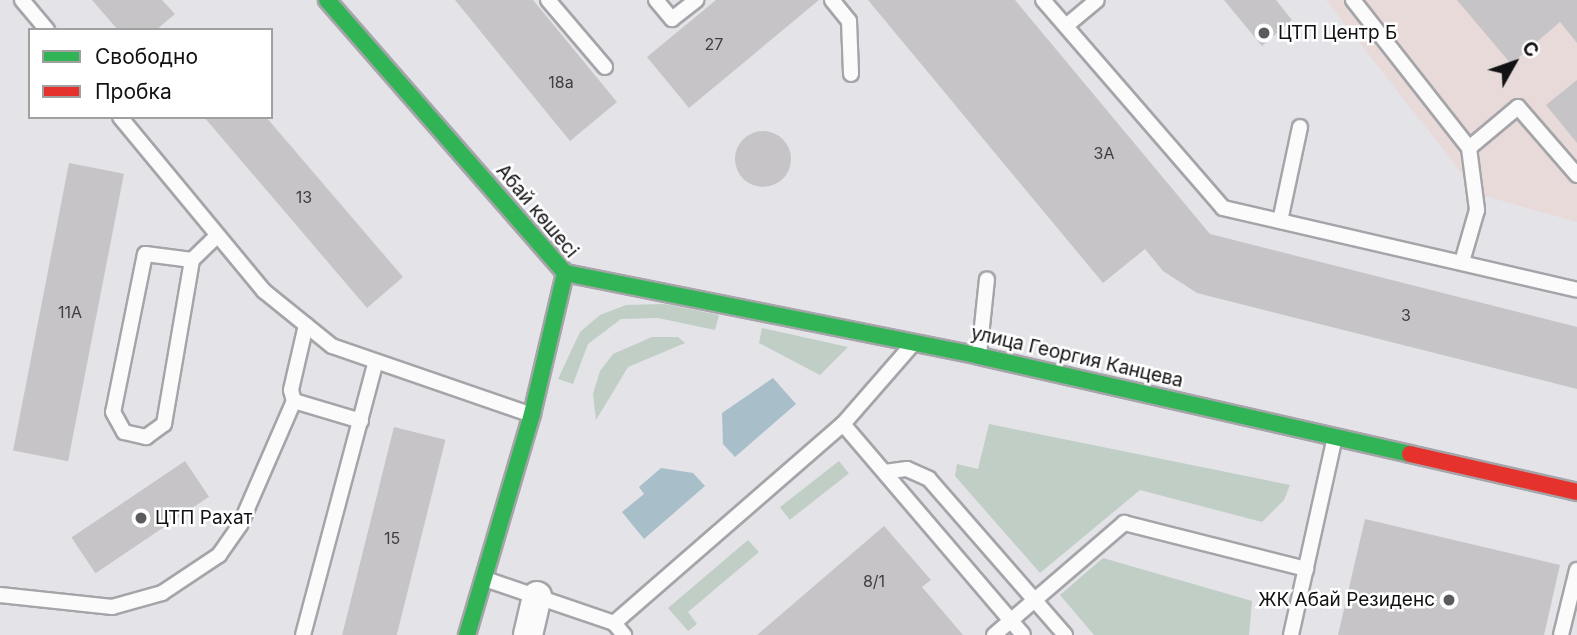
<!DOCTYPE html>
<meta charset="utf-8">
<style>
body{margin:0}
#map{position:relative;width:1577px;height:635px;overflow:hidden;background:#e3e3e8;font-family:Inter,sans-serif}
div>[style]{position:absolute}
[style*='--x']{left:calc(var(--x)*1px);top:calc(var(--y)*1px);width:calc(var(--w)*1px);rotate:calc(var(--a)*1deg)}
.education>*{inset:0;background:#e8dad9}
.green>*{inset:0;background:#c0cec6;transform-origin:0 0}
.water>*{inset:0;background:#a8bfca}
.building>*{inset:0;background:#c6c4c6;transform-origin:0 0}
.round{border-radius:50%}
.roads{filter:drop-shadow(2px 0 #a5a5a9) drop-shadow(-2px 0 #a5a5a9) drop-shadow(0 2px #a5a5a9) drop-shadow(0 -2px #a5a5a9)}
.lane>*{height:14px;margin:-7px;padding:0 7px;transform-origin:7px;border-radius:7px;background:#fbfbfc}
.street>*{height:28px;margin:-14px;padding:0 14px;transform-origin:14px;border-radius:14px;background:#fbfbfc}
.fast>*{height:16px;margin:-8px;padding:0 8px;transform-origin:8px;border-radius:8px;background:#30b455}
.jam>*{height:16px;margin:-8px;padding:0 8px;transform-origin:8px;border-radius:8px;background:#e5322d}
.dots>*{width:19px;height:19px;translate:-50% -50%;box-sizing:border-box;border:4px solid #fff;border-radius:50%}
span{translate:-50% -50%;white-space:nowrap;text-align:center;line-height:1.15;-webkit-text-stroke:5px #fff;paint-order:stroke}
.number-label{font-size:16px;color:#3f3e41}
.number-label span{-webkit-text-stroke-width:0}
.poi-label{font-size:19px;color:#121215}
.left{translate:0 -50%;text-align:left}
.right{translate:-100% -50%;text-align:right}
.street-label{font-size:19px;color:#121215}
.legend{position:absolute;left:28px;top:28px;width:245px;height:91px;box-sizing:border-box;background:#fff;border:2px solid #a0a0a1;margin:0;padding:9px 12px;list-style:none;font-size:21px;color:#121215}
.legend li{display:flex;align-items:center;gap:14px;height:35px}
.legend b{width:35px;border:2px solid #a0a0a1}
.north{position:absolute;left:1479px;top:28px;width:70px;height:70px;-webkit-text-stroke:5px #fff;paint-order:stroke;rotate:50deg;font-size:19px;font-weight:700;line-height:28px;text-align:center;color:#121215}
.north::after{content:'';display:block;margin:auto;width:24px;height:32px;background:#121215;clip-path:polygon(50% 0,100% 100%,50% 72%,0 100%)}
</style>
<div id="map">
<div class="education">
<div style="clip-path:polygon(1326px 0,1577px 0,1577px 222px,1478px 194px)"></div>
</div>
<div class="green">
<div style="clip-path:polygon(665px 304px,719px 315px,715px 330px,658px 318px,621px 319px,588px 344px,573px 384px,558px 379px,580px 332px,600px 315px,626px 305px)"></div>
<div style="clip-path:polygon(762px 328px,848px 347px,820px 375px,759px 343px)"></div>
<div style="clip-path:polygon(652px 337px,678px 337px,685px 343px,628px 367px,596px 420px,593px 394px,600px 371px,613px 354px)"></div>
<div style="clip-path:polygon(989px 424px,1290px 485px,1284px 500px,1262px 522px,1140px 490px,1040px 573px,955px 476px,957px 464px,978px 469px)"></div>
<div style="left:839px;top:461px;width:16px;height:75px;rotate:52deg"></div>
<div style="clip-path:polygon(748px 540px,759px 552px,688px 612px,697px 624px,688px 631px,668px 608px)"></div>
<div style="clip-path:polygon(1103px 558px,1252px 601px,1249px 635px,1094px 635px,1060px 595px)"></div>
</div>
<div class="water">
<div style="clip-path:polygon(773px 378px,796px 404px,735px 457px,723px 444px,722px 413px)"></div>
<div style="clip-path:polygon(661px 468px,693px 473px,705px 486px,644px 539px,622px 512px,644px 494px,639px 487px)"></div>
</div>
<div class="building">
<div style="clip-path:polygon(92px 0,162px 0,175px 14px,156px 30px,118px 30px)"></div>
<div style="clip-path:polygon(455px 0,533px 0,617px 102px,570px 141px)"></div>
<div style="clip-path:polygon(716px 0,819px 0,689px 108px,647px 57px)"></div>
<div style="clip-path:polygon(868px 0,1015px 0,1210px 234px,1577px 327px,1577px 389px,1197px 293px,1163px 271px,1145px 249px,1103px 283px)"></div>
<div style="clip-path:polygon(1224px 0,1276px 0,1292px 20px,1262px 46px)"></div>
<div style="clip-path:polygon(1457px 0,1577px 0,1577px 43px,1560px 22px,1511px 64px)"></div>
<div style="clip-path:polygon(1577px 80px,1577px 143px,1546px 105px)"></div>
<div style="clip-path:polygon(204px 117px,266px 117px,403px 277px,367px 308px)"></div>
<div class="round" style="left:735px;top:131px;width:56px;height:56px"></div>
<div style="left:69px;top:163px;width:56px;height:293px;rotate:11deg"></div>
<div style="left:394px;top:427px;width:53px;height:215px;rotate:14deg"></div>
<div style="left:185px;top:461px;width:43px;height:137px;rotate:56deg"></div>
<div style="clip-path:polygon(1365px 519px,1560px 565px,1544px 635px,1338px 635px)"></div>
<div style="clip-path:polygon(884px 526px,931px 580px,922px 587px,963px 635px,757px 635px)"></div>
</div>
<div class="roads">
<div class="lane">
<div style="--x:22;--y:0;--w:39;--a:50"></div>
<div style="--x:548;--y:0;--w:88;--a:49.6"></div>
<div style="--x:656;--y:0;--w:25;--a:50"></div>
<div style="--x:672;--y:19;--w:31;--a:-38"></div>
<div style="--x:832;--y:0;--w:27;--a:51"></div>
<div style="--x:849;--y:21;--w:53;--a:87.8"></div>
<div style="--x:1043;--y:0;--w:275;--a:49.1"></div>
<div style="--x:1223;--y:208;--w:363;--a:13"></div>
<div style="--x:1353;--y:0;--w:188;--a:51.9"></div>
<div style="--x:1469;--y:148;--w:63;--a:82.6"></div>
<div style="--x:1477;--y:210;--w:54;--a:106.1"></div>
<div style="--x:1066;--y:26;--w:40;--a:-40"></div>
<div style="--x:120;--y:117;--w:226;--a:50.4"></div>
<div style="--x:264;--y:291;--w:87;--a:39"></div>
<div style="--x:332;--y:346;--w:209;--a:19"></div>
<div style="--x:1469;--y:148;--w:64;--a:-39.9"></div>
<div style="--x:1518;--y:107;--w:90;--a:49.1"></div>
<div style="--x:1280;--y:221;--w:96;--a:-78"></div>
<div style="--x:192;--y:260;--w:47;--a:-172.7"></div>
<div style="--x:145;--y:254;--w:161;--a:101.4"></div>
<div style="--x:113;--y:412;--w:23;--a:61"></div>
<div style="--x:124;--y:432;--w:23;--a:13"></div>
<div style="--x:146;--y:437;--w:22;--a:-36"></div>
<div style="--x:164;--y:424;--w:166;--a:-80.3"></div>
<div style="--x:192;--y:260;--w:33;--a:-44"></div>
<div style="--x:306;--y:325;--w:67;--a:103"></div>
<div style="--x:291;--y:390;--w:11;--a:75"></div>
<div style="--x:294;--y:401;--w:70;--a:16.6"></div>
<div style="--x:979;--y:355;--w:76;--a:-84"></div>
<div style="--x:843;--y:424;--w:277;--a:49.5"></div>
<div style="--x:885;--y:472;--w:22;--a:-8"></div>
<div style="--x:907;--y:469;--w:24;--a:24"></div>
<div style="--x:929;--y:479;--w:207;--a:48.9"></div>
<div style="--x:485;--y:579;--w:136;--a:18.8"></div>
<div style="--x:614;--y:623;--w:16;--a:50"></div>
<div style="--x:0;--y:595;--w:113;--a:6.1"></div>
<div style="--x:112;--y:607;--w:52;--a:-15.6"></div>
<div style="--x:162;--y:593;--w:69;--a:-33.7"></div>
<div style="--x:219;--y:555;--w:37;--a:-55"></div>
<div style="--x:240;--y:525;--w:135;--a:-66.5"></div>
<div style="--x:614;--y:623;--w:303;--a:-41"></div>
<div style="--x:843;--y:424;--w:103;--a:-48.9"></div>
<div style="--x:303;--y:635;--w:280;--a:-75.1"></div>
<div style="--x:994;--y:635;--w:172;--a:-40.7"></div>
<div style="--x:1124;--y:523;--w:188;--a:14.2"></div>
<div style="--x:1291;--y:635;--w:203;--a:-77.5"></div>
<div style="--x:1561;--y:635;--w:67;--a:-76.2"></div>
</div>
<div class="street">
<div style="--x:528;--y:635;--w:40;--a:-77"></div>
</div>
<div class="fast">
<div style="--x:327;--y:0;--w:362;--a:48.9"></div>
<div style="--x:565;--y:273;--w:422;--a:11.3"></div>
<div style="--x:979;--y:356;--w:442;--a:12.8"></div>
<div style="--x:467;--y:635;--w:230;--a:-73.6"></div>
<div style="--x:532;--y:414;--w:145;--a:-76.8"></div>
</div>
<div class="jam">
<div style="--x:1410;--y:454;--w:171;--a:12.8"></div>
</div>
</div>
<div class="dots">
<div style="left:1264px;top:33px;background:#5b5b5f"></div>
<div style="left:141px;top:518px;background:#5b5b5f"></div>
<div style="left:1449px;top:600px;background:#5b5b5f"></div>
</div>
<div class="number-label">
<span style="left:714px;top:44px">27</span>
<span style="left:561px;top:82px">18а</span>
<span style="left:1104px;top:153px">3А</span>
<span style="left:304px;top:197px">13</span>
<span style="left:70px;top:312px">11А</span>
<span style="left:1406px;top:315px">3</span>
<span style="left:392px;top:538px">15</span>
<span style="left:874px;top:581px">8/1</span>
</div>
<div class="poi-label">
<span class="left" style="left:1278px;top:33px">ЦТП Центр Б</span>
<span class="left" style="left:155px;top:518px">ЦТП Рахат</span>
<span class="right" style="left:1435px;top:600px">ЖК Абай Резиденс</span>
</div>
<div class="street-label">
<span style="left:537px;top:211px;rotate:50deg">Абай көшесі</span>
<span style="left:1077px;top:357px;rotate:13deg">улица Георгия Канцева</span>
</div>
<ul class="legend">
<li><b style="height:9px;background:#30b455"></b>Свободно</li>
<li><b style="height:9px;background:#e5322d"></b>Пробка</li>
</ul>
<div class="north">С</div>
</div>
